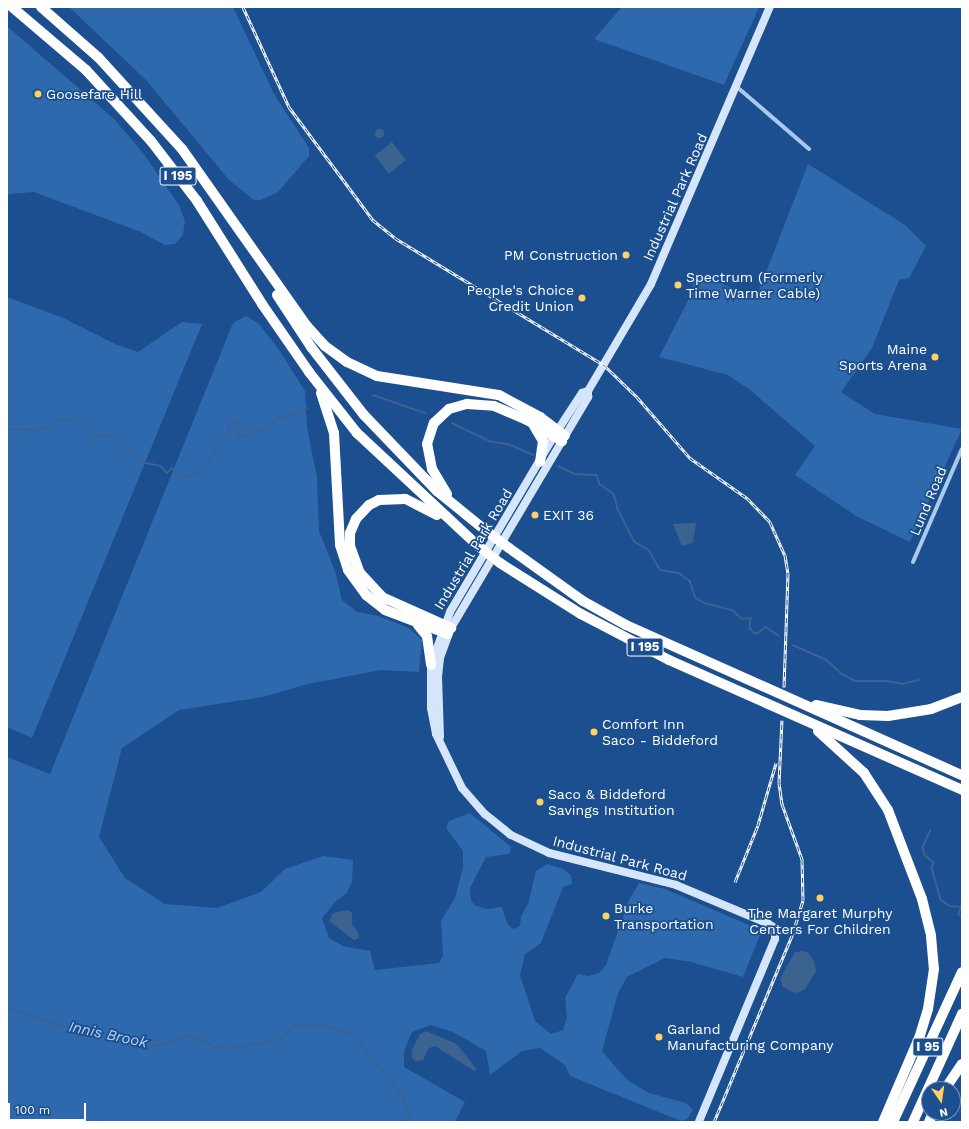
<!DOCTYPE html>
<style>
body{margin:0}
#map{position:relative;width:969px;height:1129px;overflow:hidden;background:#1b4f8f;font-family:"Work Sans",sans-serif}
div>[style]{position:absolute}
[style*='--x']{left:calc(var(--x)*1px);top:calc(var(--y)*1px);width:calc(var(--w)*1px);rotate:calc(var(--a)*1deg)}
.green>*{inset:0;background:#2e69ad}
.water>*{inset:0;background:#3c6290;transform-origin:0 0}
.round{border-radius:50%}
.stream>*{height:1.5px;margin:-0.75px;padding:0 0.75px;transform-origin:0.75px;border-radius:0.75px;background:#3c6290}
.street>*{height:4px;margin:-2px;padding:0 2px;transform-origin:2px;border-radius:2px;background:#a9c9ee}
.secondary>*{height:8px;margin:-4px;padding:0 4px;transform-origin:4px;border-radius:4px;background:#d6e6fa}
.highway>*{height:10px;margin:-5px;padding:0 5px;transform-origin:5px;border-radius:5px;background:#fff}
.rail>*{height:3px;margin-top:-1.5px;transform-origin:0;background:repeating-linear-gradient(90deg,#1b4f8f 0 4.5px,#fff 0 9px);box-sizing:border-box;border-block:1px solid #fff}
.highway-bridge>*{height:10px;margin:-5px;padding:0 5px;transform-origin:5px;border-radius:5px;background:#fff}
.dots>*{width:11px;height:11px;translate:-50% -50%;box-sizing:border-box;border:2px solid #1b4f8f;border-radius:50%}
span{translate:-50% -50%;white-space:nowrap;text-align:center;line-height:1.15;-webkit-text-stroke:3.5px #1b4f8f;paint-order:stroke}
.shield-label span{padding:1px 3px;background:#1b4f8f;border:1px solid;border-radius:3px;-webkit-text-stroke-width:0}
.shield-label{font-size:13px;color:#fff;font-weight:700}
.poi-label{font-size:14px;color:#fff}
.left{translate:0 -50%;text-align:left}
.right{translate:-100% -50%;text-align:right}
.street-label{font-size:14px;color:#fff}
.water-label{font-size:15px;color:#b5d3f5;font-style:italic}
.frame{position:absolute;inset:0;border:8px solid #fff;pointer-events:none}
.north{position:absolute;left:921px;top:1081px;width:40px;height:40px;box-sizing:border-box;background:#1b4f8f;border:1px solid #7695bc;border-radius:50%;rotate:167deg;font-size:11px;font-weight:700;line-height:16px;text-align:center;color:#fff}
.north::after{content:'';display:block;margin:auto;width:14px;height:18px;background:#ffd166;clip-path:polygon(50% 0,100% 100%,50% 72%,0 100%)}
.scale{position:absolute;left:8px;top:1103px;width:78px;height:18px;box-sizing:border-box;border:2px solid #fff;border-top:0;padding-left:5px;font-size:12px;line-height:14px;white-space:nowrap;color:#fff;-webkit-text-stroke:3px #1b4f8f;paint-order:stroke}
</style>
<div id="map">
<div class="green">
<div style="clip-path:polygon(69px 7px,233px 7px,274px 94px,309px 148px,309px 156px,278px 192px,261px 200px,254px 200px,229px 180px,147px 81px)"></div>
<div style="clip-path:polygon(622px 7px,759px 7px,724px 85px,594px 39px)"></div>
<div style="clip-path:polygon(7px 26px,114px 119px,143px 153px,179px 205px,185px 221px,183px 235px,175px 244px,165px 245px,141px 232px,34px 192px,9px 194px,7px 197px)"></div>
<div style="clip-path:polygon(808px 164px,905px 225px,926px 246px,909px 278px,899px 280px,872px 348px,841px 392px,875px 414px,962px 429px,910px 542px,856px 516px,795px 475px,815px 446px,749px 389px,728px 375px,659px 357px,690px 297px,696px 273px,756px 298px)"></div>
<div style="clip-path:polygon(7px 297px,63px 318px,115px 344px,138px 352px,182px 322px,202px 324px,32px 738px,7px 727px)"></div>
<div style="clip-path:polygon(246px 316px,258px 323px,278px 348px,305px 391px,307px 427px,317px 478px,319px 531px,335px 571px,342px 600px,357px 612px,378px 616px,409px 628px,422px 640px,419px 672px,381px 670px,308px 684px,263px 697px,179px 710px,122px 748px,99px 837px,125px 878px,165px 904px,217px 908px,261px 892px,285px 869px,323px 856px,353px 860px,352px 882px,347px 893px,336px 901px,322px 918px,329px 938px,343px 946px,370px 951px,375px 970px,439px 963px,443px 955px,441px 921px,455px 898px,463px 868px,463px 851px,446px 828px,449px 821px,470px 813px,511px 847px,509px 854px,486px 857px,470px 888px,471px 901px,476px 906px,487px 909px,502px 907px,507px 923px,513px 929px,520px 926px,521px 916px,528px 904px,536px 871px,547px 864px,563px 869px,571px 875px,572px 884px,563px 887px,541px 943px,525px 954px,520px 975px,535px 1021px,551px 1034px,563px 1030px,567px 1018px,565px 998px,578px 974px,588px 976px,599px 973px,606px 965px,629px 900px,639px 883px,665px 889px,751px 926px,760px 935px,743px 977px,691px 962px,665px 958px,627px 977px,618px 993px,602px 1051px,627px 1080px,649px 1093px,686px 1103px,693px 1110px,687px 1119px,681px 1121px,570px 1076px,565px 1065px,540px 1048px,522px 1051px,490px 1075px,486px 1051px,453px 1032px,431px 1025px,412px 1032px,404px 1051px,404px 1067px,465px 1102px,455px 1122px,7px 1122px,7px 757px,50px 774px,233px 323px)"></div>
</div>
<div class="water">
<div class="round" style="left:374.5px;top:128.5px;width:9px;height:9px"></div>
<div style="left:392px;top:142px;width:23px;height:22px;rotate:52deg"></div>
<div style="clip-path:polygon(696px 523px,693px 543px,682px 546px,673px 524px)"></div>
<div style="clip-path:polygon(348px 910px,352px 913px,352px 924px,359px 934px,359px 938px,354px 940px,329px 921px,333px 913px)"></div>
<div style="clip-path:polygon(803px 951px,809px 953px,814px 961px,816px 971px,805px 989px,797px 993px,790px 991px,783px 987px,780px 979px,795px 952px)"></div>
<div style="clip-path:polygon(426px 1031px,457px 1044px,477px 1070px,474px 1071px,435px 1046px,429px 1048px,423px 1060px,416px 1061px,412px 1058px,412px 1050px,420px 1034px)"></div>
</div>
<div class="stream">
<div style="--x:373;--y:395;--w:55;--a:19.1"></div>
<div style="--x:452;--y:423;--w:44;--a:25.4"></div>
<div style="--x:492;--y:442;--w:16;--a:7"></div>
<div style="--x:508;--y:444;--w:28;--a:23"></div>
<div style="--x:7;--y:429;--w:33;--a:2"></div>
<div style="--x:40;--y:430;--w:26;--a:-25"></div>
<div style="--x:64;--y:419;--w:20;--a:11"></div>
<div style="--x:84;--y:423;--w:16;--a:55"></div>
<div style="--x:93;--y:436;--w:16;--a:-4"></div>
<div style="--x:109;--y:435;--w:42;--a:40.2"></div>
<div style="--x:141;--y:462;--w:20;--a:11"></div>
<div style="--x:161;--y:466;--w:9;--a:49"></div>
<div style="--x:167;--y:473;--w:7;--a:-45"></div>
<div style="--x:172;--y:468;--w:13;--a:42"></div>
<div style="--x:182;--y:477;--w:16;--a:-14"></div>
<div style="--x:198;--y:473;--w:44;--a:-50.5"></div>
<div style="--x:226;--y:439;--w:15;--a:-74"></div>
<div style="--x:230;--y:425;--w:6;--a:-31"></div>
<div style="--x:235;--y:422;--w:6;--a:51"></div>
<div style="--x:239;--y:427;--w:9;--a:90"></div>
<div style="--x:239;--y:436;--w:6;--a:9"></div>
<div style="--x:245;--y:437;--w:13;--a:-51"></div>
<div style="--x:253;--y:427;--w:9;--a:27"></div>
<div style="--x:261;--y:431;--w:22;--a:-34"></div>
<div style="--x:279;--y:419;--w:30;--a:-21"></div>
<div style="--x:558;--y:466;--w:19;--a:25"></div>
<div style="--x:575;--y:474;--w:22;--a:3"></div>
<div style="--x:597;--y:475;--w:9;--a:72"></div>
<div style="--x:600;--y:484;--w:17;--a:36"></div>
<div style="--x:614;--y:494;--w:16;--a:75"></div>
<div style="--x:618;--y:509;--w:37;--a:63"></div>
<div style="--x:635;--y:542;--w:16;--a:30"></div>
<div style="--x:649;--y:550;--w:23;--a:61"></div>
<div style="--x:660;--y:570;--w:19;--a:9"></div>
<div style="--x:679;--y:573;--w:14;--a:36"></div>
<div style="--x:690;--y:581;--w:18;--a:71"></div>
<div style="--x:696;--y:598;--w:10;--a:29"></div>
<div style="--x:705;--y:603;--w:30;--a:15"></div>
<div style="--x:734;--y:611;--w:11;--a:45"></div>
<div style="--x:742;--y:619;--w:9;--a:-6"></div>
<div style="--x:751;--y:618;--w:10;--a:96"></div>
<div style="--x:750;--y:628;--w:6;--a:51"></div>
<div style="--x:754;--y:633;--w:4;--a:0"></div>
<div style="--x:758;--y:633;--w:10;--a:-37"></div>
<div style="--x:766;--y:627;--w:16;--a:35"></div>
<div style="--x:793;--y:645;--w:37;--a:24"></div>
<div style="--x:827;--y:660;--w:21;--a:43"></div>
<div style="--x:842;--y:674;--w:15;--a:28"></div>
<div style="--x:855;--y:681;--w:33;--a:0"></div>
<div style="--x:888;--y:681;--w:14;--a:12"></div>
<div style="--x:902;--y:684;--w:17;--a:-13"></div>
<div style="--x:931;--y:830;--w:20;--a:114"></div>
<div style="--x:923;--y:848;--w:7;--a:74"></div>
<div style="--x:925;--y:855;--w:12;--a:42"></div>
<div style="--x:934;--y:863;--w:5;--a:112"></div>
<div style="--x:932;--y:868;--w:33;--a:74"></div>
<div style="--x:941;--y:900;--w:11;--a:34"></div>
<div style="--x:950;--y:906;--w:11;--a:5"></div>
<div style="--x:961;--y:907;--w:8;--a:104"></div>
<div style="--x:959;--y:915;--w:4;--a:34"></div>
<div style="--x:7;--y:1007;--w:61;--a:19"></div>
<div style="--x:65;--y:1027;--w:66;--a:14"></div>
<div style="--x:129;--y:1043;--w:29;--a:6"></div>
<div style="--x:158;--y:1046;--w:34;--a:-17"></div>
<div style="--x:190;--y:1036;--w:17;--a:17"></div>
<div style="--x:206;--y:1041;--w:10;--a:37"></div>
<div style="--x:214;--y:1047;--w:21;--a:3"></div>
<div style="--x:235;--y:1048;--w:47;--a:-11.1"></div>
<div style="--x:281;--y:1039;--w:17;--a:-45"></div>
<div style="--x:293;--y:1027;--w:24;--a:-7"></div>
<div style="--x:317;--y:1024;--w:32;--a:16"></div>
<div style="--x:348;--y:1033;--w:20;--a:41"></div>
<div style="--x:363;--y:1046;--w:63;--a:51.5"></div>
<div style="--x:402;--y:1095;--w:23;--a:65"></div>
<div style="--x:412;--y:1116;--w:9;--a:139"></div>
</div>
<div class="street">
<div style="--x:737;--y:87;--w:95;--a:40.7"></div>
<div style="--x:913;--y:562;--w:123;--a:-66.6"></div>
</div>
<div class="secondary">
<div style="--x:588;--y:391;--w:6;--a:162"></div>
<div style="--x:582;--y:393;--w:51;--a:123.1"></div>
<div style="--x:554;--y:436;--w:204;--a:120.6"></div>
<div style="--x:450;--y:612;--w:56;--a:109.7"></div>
<div style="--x:431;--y:665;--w:43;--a:90"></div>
<div style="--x:431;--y:708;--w:26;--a:79"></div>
<div style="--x:436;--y:734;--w:60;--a:64.3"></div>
<div style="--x:462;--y:788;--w:35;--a:49"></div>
<div style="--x:485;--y:814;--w:33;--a:39"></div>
<div style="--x:511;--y:835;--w:42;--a:25.3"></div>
<div style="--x:549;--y:853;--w:131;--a:14.1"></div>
<div style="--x:676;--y:885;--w:99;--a:22.7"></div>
<div style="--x:767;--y:923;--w:9;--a:32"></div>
<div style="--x:775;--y:928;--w:11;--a:90"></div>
<div style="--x:775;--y:939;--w:198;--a:112.6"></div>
<div style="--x:440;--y:737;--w:60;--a:-91.9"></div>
<div style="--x:438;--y:677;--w:19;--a:-84"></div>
<div style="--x:440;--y:658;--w:32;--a:-70"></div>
<div style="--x:451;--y:628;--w:269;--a:-59.3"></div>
<div style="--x:588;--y:397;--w:6;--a:-90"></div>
<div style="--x:588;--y:391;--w:124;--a:-59.5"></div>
<div style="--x:651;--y:284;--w:301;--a:-66.8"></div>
</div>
<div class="highway">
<div style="--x:12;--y:7;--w:97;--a:40.4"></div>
<div style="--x:86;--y:70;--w:96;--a:47.5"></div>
<div style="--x:151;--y:141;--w:76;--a:52.5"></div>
<div style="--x:197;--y:201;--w:122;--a:57.7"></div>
<div style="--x:262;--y:304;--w:83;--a:55.3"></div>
<div style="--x:309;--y:372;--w:78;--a:51.8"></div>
<div style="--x:357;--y:433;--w:164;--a:43"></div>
<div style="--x:41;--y:7;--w:76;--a:41.3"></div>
<div style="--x:98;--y:57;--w:125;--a:47.6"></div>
<div style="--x:182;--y:149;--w:217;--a:54.8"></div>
<div style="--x:307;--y:326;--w:27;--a:48"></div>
<div style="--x:325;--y:346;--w:27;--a:36"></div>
<div style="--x:347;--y:362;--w:33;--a:25"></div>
<div style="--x:377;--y:376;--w:123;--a:8.9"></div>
<div style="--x:499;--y:395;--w:47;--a:28.2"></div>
<div style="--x:540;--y:417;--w:31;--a:37"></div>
<div style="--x:277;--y:295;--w:62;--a:56.8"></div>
<div style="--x:311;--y:347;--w:86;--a:52.1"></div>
<div style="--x:364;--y:415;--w:105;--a:46.2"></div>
<div style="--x:437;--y:491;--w:62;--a:39.1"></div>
<div style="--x:321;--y:393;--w:42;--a:72"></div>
<div style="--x:334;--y:433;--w:112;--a:86.9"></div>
<div style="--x:340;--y:545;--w:26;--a:72"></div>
<div style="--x:348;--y:570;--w:31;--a:54"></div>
<div style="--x:366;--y:595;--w:24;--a:38"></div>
<div style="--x:385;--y:610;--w:67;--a:20.9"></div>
<div style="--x:534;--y:426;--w:17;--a:59"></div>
<div style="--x:543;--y:441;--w:21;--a:98"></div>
<div style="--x:447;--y:494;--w:29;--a:-121"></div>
<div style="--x:432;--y:469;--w:25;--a:-101"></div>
<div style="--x:427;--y:444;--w:22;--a:-72"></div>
<div style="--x:434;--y:423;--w:21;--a:-43"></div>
<div style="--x:449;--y:409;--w:19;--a:-16"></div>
<div style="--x:467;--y:404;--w:27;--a:4"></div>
<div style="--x:494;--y:406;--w:36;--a:23"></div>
<div style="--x:527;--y:420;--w:41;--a:31"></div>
<div style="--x:437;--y:515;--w:36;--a:-153"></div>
<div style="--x:405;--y:499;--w:26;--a:178"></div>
<div style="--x:379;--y:500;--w:11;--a:153"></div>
<div style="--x:369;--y:505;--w:19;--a:133"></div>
<div style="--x:356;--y:519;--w:15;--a:113"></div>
<div style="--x:350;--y:533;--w:13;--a:90"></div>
<div style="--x:350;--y:546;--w:29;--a:70"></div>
<div style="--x:360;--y:573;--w:33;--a:47"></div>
<div style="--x:382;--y:597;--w:76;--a:24.2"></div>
<div style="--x:509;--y:548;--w:91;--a:35.6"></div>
<div style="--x:583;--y:601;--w:49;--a:29.2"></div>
<div style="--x:626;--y:625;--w:368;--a:24.1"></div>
<div style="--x:500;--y:563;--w:96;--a:32.2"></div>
<div style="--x:581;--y:614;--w:99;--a:27.6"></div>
<div style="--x:669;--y:660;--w:321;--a:23.9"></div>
<div style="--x:418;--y:625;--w:14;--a:51"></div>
<div style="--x:427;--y:636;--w:29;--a:82"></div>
<div style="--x:816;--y:705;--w:45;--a:12.8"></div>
<div style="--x:860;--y:715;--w:28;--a:2"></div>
<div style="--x:888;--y:716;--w:44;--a:-9.2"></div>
<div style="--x:931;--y:709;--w:33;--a:-21"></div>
<div style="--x:818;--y:731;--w:62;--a:42.4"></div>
<div style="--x:864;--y:773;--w:44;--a:57"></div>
<div style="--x:888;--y:810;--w:95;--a:69.1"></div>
<div style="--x:922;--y:899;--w:38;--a:76"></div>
<div style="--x:931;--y:936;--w:33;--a:85"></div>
<div style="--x:934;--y:969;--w:40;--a:98.5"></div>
<div style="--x:928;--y:1009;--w:30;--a:107"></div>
<div style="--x:919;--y:1038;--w:91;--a:113.2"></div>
<div style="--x:945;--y:1089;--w:30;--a:-56"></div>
<div style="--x:893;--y:1122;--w:165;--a:-65.3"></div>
<div style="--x:913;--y:1122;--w:119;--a:-65.6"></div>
<div style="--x:929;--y:1122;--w:10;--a:-66"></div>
</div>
<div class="rail">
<div style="--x:243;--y:7;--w:110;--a:65.3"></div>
<div style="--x:289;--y:107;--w:141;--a:53.4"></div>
<div style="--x:373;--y:220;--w:28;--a:39"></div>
<div style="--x:395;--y:238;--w:245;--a:31.3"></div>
<div style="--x:604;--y:365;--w:46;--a:44.1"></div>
<div style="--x:637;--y:397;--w:81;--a:49"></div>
<div style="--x:690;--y:458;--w:70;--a:35.1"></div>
<div style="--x:747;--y:498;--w:33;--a:46"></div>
<div style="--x:770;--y:522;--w:36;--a:66"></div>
<div style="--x:785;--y:555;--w:18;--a:81"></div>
<div style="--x:788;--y:573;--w:114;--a:92"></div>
<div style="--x:735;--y:882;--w:61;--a:-68"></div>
<div style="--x:758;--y:825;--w:65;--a:-73.8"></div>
<div style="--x:714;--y:1122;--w:205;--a:-67.3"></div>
<div style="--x:793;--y:933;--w:34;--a:-73"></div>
<div style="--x:803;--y:900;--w:41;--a:-91.4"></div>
<div style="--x:802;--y:859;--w:59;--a:-110"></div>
<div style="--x:782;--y:804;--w:21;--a:-98"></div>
<div style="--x:779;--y:783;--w:63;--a:-87.3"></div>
</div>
<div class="highway-bridge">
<div style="--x:485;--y:530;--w:30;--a:37"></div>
<div style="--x:477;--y:545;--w:29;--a:38"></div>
</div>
<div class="dots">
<div style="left:38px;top:94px;background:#ffd166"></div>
<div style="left:626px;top:255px;background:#ffd166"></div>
<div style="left:678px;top:285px;background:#ffd166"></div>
<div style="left:582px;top:298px;background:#ffd166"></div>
<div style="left:935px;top:357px;background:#ffd166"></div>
<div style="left:535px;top:515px;background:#ffd166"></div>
<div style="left:594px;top:732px;background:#ffd166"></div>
<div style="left:540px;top:802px;background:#ffd166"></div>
<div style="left:820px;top:898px;background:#ffd166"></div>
<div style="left:606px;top:916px;background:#ffd166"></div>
<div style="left:659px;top:1037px;background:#ffd166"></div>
</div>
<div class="shield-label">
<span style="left:178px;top:176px">I 195</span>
<span style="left:645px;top:647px">I 195</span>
<span style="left:928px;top:1047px">I 95</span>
</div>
<div class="poi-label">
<span class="left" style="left:46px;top:94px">Goosefare Hill</span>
<span class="right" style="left:618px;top:255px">PM Construction</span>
<span class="left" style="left:686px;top:285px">Spectrum (Formerly<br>Time Warner Cable)</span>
<span class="right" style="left:574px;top:298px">People's Choice<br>Credit Union</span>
<span class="right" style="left:927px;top:357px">Maine<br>Sports Arena</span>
<span class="left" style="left:543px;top:515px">EXIT 36</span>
<span class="left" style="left:602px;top:732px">Comfort Inn<br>Saco - Biddeford</span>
<span class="left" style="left:548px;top:802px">Saco &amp; Biddeford<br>Savings Institution</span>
<span class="left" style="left:614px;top:916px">Burke<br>Transportation</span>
<span style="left:820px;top:921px">The Margaret Murphy<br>Centers For Children</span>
<span class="left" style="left:667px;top:1037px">Garland<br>Manufacturing Company</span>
</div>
<div class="street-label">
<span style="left:675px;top:197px;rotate:-66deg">Industrial Park Road</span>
<span style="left:928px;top:501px;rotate:-67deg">Lund Road</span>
<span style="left:473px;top:549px;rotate:-59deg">Industrial Park Road</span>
<span style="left:620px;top:858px;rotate:15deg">Industrial Park Road</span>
</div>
<div class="water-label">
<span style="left:108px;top:1035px;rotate:12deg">Innis Brook</span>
</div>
<div class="frame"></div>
<div class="north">N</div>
<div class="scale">100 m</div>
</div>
